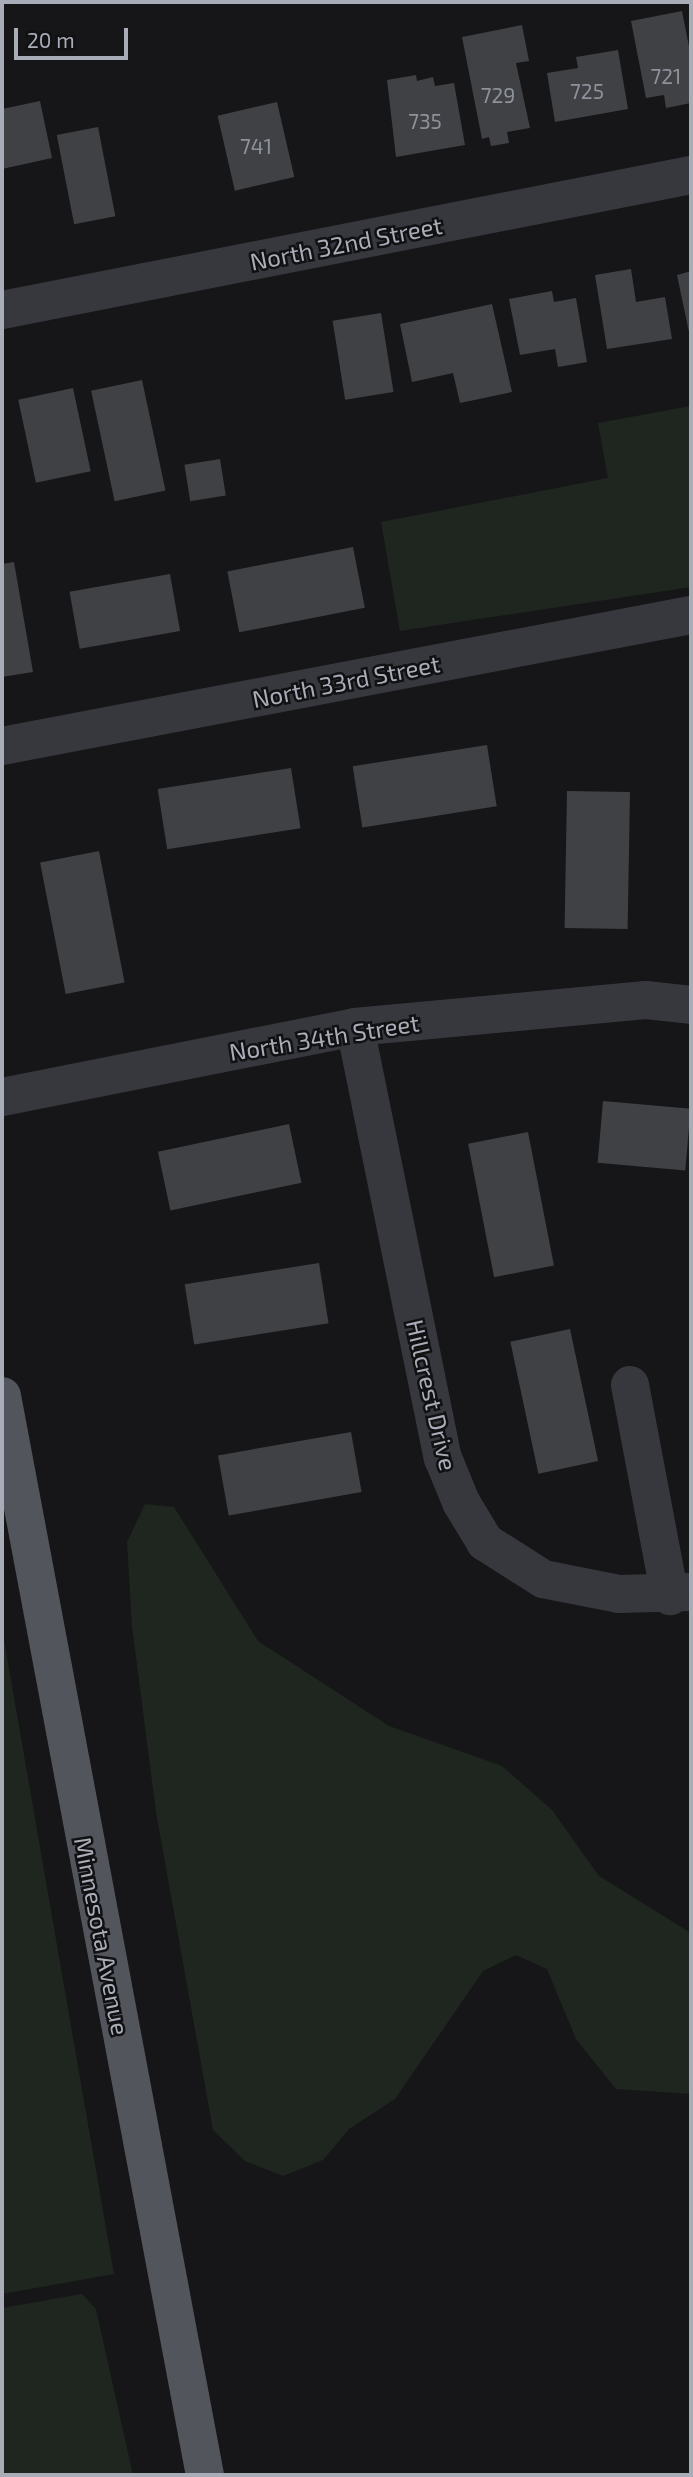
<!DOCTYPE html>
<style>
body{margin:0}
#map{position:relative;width:693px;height:2477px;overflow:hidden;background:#161618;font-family:"Exo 2",sans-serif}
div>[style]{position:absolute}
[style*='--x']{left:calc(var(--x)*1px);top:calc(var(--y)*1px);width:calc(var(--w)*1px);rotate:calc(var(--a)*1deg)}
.green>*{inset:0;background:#1e261f}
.building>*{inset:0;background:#404145;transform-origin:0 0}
.minor>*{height:38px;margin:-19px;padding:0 19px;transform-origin:19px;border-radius:19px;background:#37383d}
.major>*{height:38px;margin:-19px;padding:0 19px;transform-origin:19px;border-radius:19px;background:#53555c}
span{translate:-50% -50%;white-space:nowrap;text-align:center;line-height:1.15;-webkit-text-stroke:5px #111113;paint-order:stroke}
.number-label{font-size:21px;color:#8e929b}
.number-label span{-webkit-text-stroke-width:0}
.street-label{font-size:24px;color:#a8adb8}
.frame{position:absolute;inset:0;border:4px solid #a8adb8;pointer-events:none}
.scale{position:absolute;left:14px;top:28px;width:114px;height:32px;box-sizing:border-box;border:4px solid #a8adb8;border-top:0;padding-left:9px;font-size:21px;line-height:24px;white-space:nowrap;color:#a8adb8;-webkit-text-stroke:5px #111113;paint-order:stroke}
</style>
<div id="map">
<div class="green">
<div style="clip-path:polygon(691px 406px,691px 587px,400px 631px,381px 522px,608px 478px,598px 423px)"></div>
<div style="clip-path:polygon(145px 1504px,174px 1507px,258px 1641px,389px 1726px,502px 1766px,552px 1810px,599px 1876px,691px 1933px,691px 2094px,616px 2089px,576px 2039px,547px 1969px,516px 1955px,483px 1971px,395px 2099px,349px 2129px,323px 2160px,283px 2176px,245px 2161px,213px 2130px,156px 1812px,132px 1626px,127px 1542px)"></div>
<div style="clip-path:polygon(2px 1628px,114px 2274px,2px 2294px)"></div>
<div style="clip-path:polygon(82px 2294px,96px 2309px,133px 2475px,2px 2475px,2px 2308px)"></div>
</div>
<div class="building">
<div style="clip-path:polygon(682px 11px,691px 57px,691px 103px,666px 108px,664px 95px,646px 98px,631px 21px)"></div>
<div style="clip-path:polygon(522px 25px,529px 61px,516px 63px,530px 128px,507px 132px,509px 143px,491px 146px,489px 137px,482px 139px,462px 37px)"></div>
<div style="clip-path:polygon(618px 50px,628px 109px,555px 122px,547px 73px,578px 68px,576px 57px)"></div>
<div style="clip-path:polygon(416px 75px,417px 81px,433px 77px,435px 86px,454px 83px,465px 145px,396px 157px,387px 80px)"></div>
<div style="clip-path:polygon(40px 101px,52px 158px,2px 169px,2px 109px)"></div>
<div style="left:277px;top:102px;width:77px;height:61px;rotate:77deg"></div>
<div style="left:98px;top:127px;width:91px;height:42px;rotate:79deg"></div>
<div style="clip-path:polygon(631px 269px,636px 302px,665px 297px,672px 339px,607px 349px,595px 275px)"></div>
<div style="clip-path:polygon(691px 271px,691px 337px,690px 337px,677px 275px)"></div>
<div style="clip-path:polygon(552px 291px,554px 302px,576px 298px,587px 362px,558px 367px,555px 349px,520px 355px,509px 299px)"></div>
<div style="clip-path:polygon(492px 304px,512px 392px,460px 403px,453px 373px,412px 382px,400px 324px)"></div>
<div style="left:381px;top:313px;width:80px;height:49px;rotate:81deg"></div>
<div style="left:142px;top:380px;width:113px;height:52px;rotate:78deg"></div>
<div style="left:73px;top:388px;width:85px;height:56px;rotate:78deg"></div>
<div style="left:220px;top:459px;width:37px;height:36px;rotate:81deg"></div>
<div style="left:353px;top:547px;width:62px;height:128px;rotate:79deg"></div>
<div style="clip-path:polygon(14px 562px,33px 672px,2px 677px,2px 564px)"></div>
<div style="left:170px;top:574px;width:58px;height:102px;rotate:80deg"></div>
<div style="left:487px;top:745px;width:62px;height:136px;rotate:81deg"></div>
<div style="left:291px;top:768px;width:61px;height:135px;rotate:81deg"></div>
<div style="left:567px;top:791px;width:63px;height:137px;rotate:1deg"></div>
<div style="left:99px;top:851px;width:134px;height:60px;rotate:79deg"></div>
<div style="left:603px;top:1101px;width:88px;height:62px;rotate:5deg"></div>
<div style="left:289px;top:1124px;width:60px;height:134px;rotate:78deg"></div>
<div style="left:528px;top:1132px;width:136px;height:61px;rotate:79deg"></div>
<div style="left:319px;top:1263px;width:61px;height:136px;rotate:81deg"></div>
<div style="left:570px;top:1329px;width:135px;height:61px;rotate:78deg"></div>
<div style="left:351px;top:1432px;width:61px;height:135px;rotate:80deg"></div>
</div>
<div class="minor">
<div style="--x:2;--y:310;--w:702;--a:-11.09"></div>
<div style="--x:2;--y:746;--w:701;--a:-10.77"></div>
<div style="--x:355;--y:1027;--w:440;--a:78.5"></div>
<div style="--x:443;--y:1458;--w:48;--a:67.8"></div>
<div style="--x:461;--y:1502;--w:47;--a:59"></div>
<div style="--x:485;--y:1542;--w:69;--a:32.5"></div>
<div style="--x:543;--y:1579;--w:77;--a:11.2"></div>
<div style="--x:619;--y:1594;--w:72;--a:-1.6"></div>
<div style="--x:2;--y:1097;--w:360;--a:-11.2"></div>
<div style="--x:355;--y:1027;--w:292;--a:-5.3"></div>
<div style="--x:646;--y:1000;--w:45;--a:6.3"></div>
<div style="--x:630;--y:1385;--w:215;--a:79.3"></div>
</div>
<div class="major">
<div style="--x:2;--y:1396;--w:1098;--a:79.35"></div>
</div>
<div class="number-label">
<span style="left:666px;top:76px">721</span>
<span style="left:587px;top:91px">725</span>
<span style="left:498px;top:95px">729</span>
<span style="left:425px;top:121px">735</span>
<span style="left:256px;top:146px">741</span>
</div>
<div class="street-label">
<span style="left:346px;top:243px;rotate:-11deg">North 32nd Street</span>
<span style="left:346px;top:681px;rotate:-11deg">North 33rd Street</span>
<span style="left:324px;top:1037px;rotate:-9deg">North 34th Street</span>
<span style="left:432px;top:1395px;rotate:77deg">Hillcrest Drive</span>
<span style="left:102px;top:1936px;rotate:79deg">Minnesota Avenue</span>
</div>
<div class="frame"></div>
<div class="scale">20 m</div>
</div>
